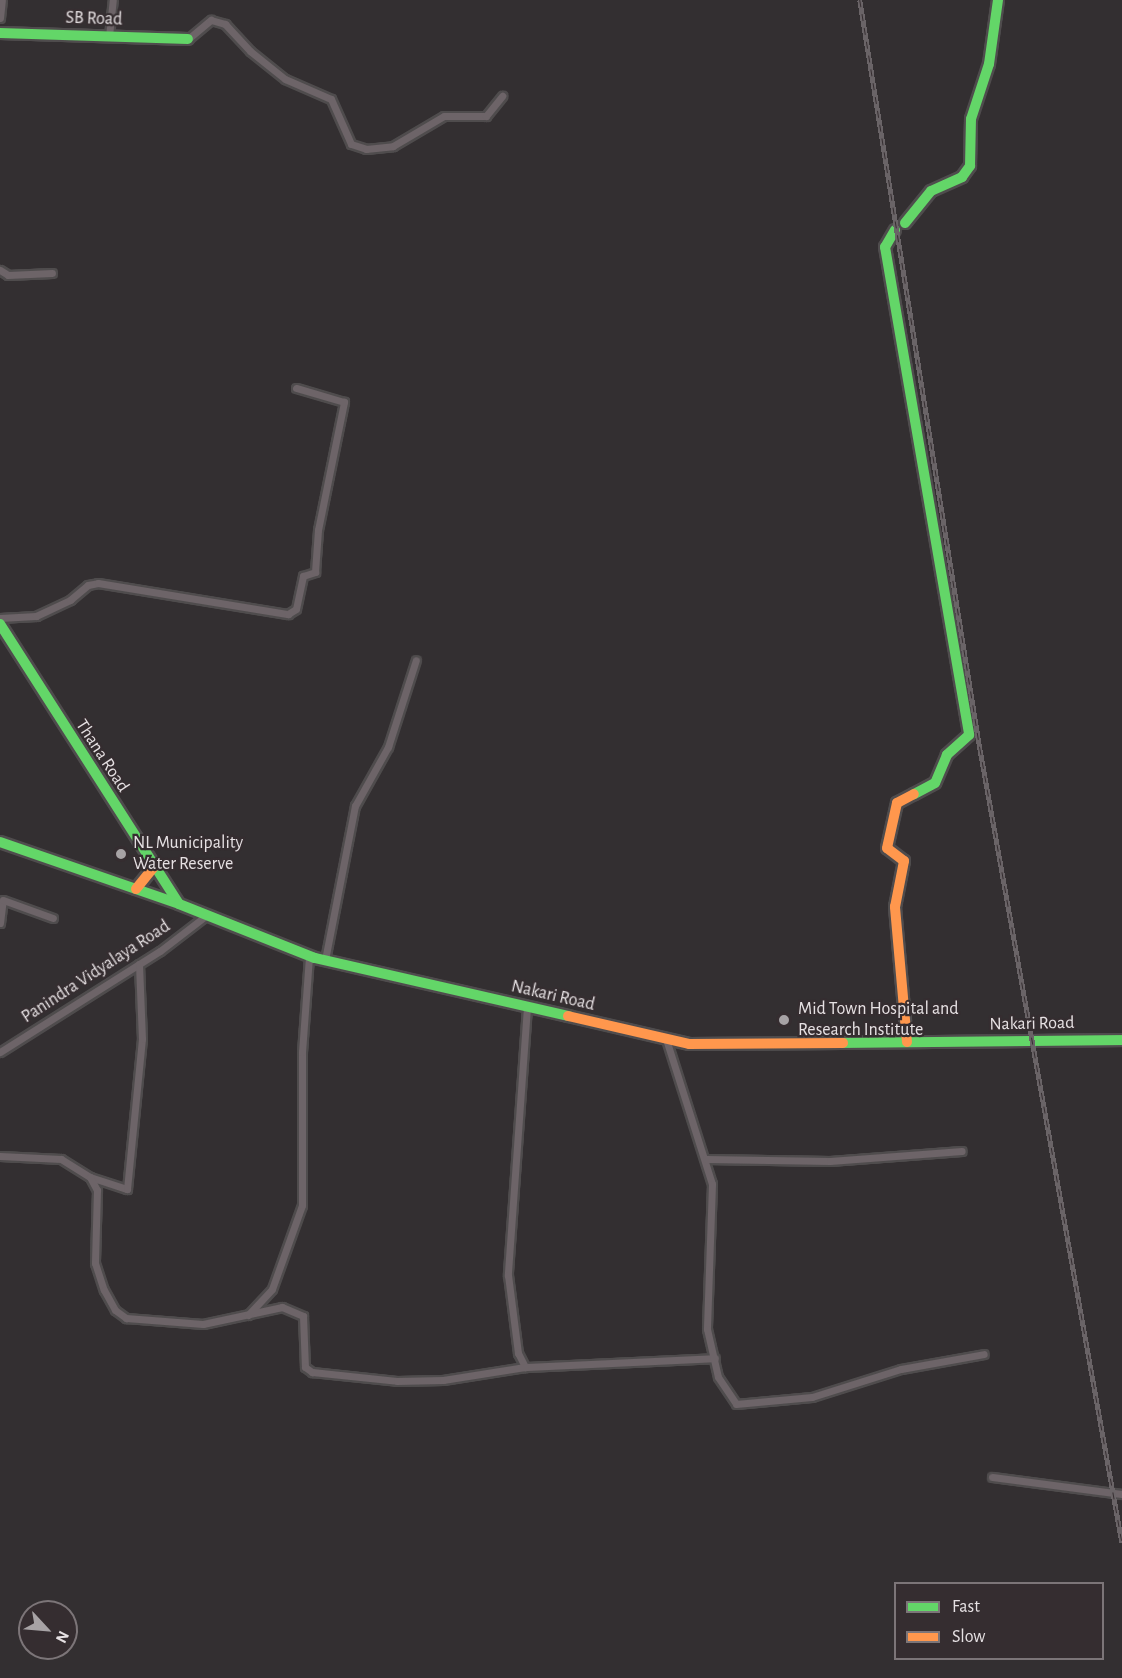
<!DOCTYPE html>
<style>
body{margin:0}
#map{position:relative;width:1122px;height:1678px;overflow:hidden;background:#332f31;font-family:"Alegreya Sans",sans-serif}
div>[style]{position:absolute}
[style*='--x']{left:calc(var(--x)*1px);top:calc(var(--y)*1px);width:calc(var(--w)*1px);rotate:calc(var(--a)*1deg)}
.roads{filter:drop-shadow(2px 0 #4f4c4d) drop-shadow(-2px 0 #4f4c4d) drop-shadow(0 2px #4f4c4d) drop-shadow(0 -2px #4f4c4d)}
.street>*{height:7px;margin:-3.5px;padding:0 3.5px;transform-origin:3.5px;border-radius:3.5px;background:#6d6468}
.fast>*{height:10px;margin:-5px;padding:0 5px;transform-origin:5px;border-radius:5px;background:#63d668}
.slow>*{height:10px;margin:-5px;padding:0 5px;transform-origin:5px;border-radius:5px;background:#ff974d}
.rail>*{height:4.5px;margin-top:-2.25px;transform-origin:0;background:repeating-linear-gradient(90deg,#352d30 0 7px,#6a6467 0 14px);box-sizing:border-box;border-block:2px solid #6a6467}
.dots>*{width:16px;height:16px;translate:-50% -50%;box-sizing:border-box;border:3px solid #352d30;border-radius:50%}
span{translate:-50% -50%;white-space:nowrap;text-align:center;line-height:1.15;-webkit-text-stroke:4.5px #352d30;paint-order:stroke}
.street-label{font-size:18px;color:#e6e1e3}
.poi-label{font-size:18px;color:#e6e1e3}
.left{translate:0 -50%;text-align:left}
.legend{position:absolute;left:894px;top:1582px;width:210px;height:78px;box-sizing:border-box;background:#352d30;border:2px solid #7c7578;margin:0;padding:8px 10px;list-style:none;font-size:18px;color:#e6e1e3}
.legend li{display:flex;align-items:center;gap:12px;height:30px}
.legend b{width:30px;border:2px solid #7c7578}
.north{position:absolute;left:18px;top:1600px;width:60px;height:60px;box-sizing:border-box;background:#352d30;border:2px solid #7c7578;border-radius:50%;rotate:116deg;font-size:16px;font-weight:700;line-height:24px;text-align:center;color:#e6e1e3}
.north::after{content:'';display:block;margin:auto;width:21px;height:27px;background:#a7a3a5;clip-path:polygon(50% 0,100% 100%,50% 72%,0 100%)}
</style>
<div id="map">
<div class="roads">
<div class="street">
<div style="--x:0;--y:18;--w:18;--a:-84"></div>
<div style="--x:109;--y:36;--w:36;--a:-84"></div>
<div style="--x:188;--y:39;--w:30;--a:-40"></div>
<div style="--x:211;--y:20;--w:15;--a:16"></div>
<div style="--x:225;--y:24;--w:37;--a:47"></div>
<div style="--x:250;--y:51;--w:45;--a:38.7"></div>
<div style="--x:285;--y:79;--w:50;--a:23.5"></div>
<div style="--x:331;--y:99;--w:49;--a:66"></div>
<div style="--x:351;--y:144;--w:16;--a:18"></div>
<div style="--x:366;--y:149;--w:27;--a:-6"></div>
<div style="--x:393;--y:146;--w:59;--a:-30.5"></div>
<div style="--x:444;--y:116;--w:42;--a:0"></div>
<div style="--x:486;--y:116;--w:26;--a:-51"></div>
<div style="--x:0;--y:270;--w:9;--a:32"></div>
<div style="--x:8;--y:275;--w:44;--a:-2.6"></div>
<div style="--x:0;--y:618;--w:36;--a:-3"></div>
<div style="--x:36;--y:616;--w:38;--a:-25"></div>
<div style="--x:70;--y:600;--w:23;--a:-40"></div>
<div style="--x:88;--y:585;--w:10;--a:-11"></div>
<div style="--x:98;--y:583;--w:193;--a:9.3"></div>
<div style="--x:288;--y:614;--w:9;--a:-32"></div>
<div style="--x:296;--y:609;--w:34;--a:-78"></div>
<div style="--x:303;--y:576;--w:13;--a:-18"></div>
<div style="--x:315;--y:572;--w:42;--a:-85.9"></div>
<div style="--x:318;--y:530;--w:131;--a:-78.5"></div>
<div style="--x:344;--y:402;--w:50;--a:-163.7"></div>
<div style="--x:0;--y:923;--w:23;--a:-83"></div>
<div style="--x:3;--y:900;--w:53;--a:19.8"></div>
<div style="--x:325;--y:960;--w:157;--a:-79"></div>
<div style="--x:355;--y:806;--w:68;--a:-60.8"></div>
<div style="--x:388;--y:747;--w:91;--a:-72.2"></div>
<div style="--x:527;--y:1007;--w:269;--a:94.1"></div>
<div style="--x:508;--y:1275;--w:79;--a:82.7"></div>
<div style="--x:518;--y:1353;--w:16;--a:63"></div>
<div style="--x:525;--y:1367;--w:190;--a:-2.7"></div>
<div style="--x:666;--y:1039;--w:152;--a:72.4"></div>
<div style="--x:712;--y:1184;--w:145;--a:92"></div>
<div style="--x:707;--y:1329;--w:49;--a:77.1"></div>
<div style="--x:718;--y:1377;--w:32;--a:56"></div>
<div style="--x:736;--y:1404;--w:76;--a:-5.3"></div>
<div style="--x:812;--y:1397;--w:93;--a:-17.5"></div>
<div style="--x:901;--y:1369;--w:84;--a:-10.2"></div>
<div style="--x:0;--y:1052;--w:189;--a:-32.3"></div>
<div style="--x:160;--y:951;--w:59;--a:-37.5"></div>
<div style="--x:0;--y:1156;--w:61;--a:2.8"></div>
<div style="--x:61;--y:1159;--w:34;--a:32"></div>
<div style="--x:90;--y:1177;--w:39;--a:18"></div>
<div style="--x:127;--y:1189;--w:151;--a:-84.3"></div>
<div style="--x:142;--y:1039;--w:75;--a:-92.3"></div>
<div style="--x:706;--y:1159;--w:124;--a:0.9"></div>
<div style="--x:830;--y:1161;--w:132;--a:-4.3"></div>
<div style="--x:90;--y:1177;--w:15;--a:62"></div>
<div style="--x:97;--y:1190;--w:73;--a:91.6"></div>
<div style="--x:95;--y:1263;--w:28;--a:72"></div>
<div style="--x:104;--y:1290;--w:23;--a:61"></div>
<div style="--x:115;--y:1310;--w:14;--a:36"></div>
<div style="--x:126;--y:1318;--w:77;--a:4.5"></div>
<div style="--x:203;--y:1324;--w:81;--a:-12.1"></div>
<div style="--x:282;--y:1307;--w:23;--a:23"></div>
<div style="--x:303;--y:1316;--w:51;--a:87.8"></div>
<div style="--x:305;--y:1367;--w:9;--a:36"></div>
<div style="--x:312;--y:1372;--w:85;--a:6"></div>
<div style="--x:397;--y:1381;--w:46;--a:-1.2"></div>
<div style="--x:443;--y:1380;--w:83;--a:-9"></div>
<div style="--x:248;--y:1315;--w:35;--a:-47"></div>
<div style="--x:272;--y:1289;--w:89;--a:-70.3"></div>
<div style="--x:302;--y:1205;--w:153;--a:-90"></div>
<div style="--x:302;--y:1052;--w:96;--a:-85.8"></div>
<div style="--x:992;--y:1477;--w:131;--a:7.5"></div>
</div>
<div class="fast">
<div style="--x:0;--y:33;--w:188;--a:1.8"></div>
<div style="--x:905;--y:223;--w:41;--a:-50.9"></div>
<div style="--x:931;--y:191;--w:34;--a:-24"></div>
<div style="--x:962;--y:177;--w:14;--a:-54"></div>
<div style="--x:970;--y:166;--w:47;--a:-88.8"></div>
<div style="--x:971;--y:119;--w:58;--a:-71.9"></div>
<div style="--x:989;--y:64;--w:65;--a:-82"></div>
<div style="--x:895;--y:230;--w:20;--a:120"></div>
<div style="--x:885;--y:247;--w:495;--a:80.2"></div>
<div style="--x:969;--y:735;--w:30;--a:138"></div>
<div style="--x:947;--y:755;--w:30;--a:113"></div>
<div style="--x:935;--y:783;--w:24;--a:152"></div>
<div style="--x:0;--y:624;--w:332;--a:57.4"></div>
<div style="--x:0;--y:842;--w:189;--a:19.1"></div>
<div style="--x:179;--y:904;--w:146;--a:21.7"></div>
<div style="--x:315;--y:958;--w:260;--a:12.9"></div>
<div style="--x:843;--y:1043;--w:279;--a:-0.6"></div>
</div>
<div class="slow">
<div style="--x:136;--y:889;--w:28;--a:-51"></div>
<div style="--x:568;--y:1016;--w:124;--a:13"></div>
<div style="--x:689;--y:1044;--w:154;--a:-0.4"></div>
<div style="--x:907;--y:1042;--w:136;--a:-95.1"></div>
<div style="--x:895;--y:907;--w:47;--a:-78.9"></div>
<div style="--x:904;--y:861;--w:21;--a:-143"></div>
<div style="--x:887;--y:848;--w:46;--a:-77.5"></div>
<div style="--x:897;--y:803;--w:19;--a:-28"></div>
</div>
</div>
<div class="rail">
<div style="--x:860;--y:0;--w:758;--a:80.89"></div>
<div style="--x:980;--y:748;--w:807;--a:79.86"></div>
</div>
<div class="dots">
<div style="left:121px;top:854px;background:#a7a3a5"></div>
<div style="left:784px;top:1020px;background:#a7a3a5"></div>
</div>
<div class="street-label">
<span style="left:94px;top:19px;rotate:2deg">SB Road</span>
<span style="left:102px;top:756px;rotate:57deg">Thana Road</span>
<span style="left:96px;top:972px;rotate:-33deg">Panindra Vidyalaya Road</span>
<span style="left:553px;top:996px;rotate:13deg">Nakari Road</span>
<span style="left:1032px;top:1024px;rotate:-1deg">Nakari Road</span>
</div>
<div class="poi-label">
<span class="left" style="left:133px;top:854px">NL Municipality<br>Water Reserve</span>
<span class="left" style="left:798px;top:1020px">Mid Town Hospital and<br>Research Institute</span>
</div>
<ul class="legend">
<li><b style="height:8px;background:#63d668"></b>Fast</li>
<li><b style="height:8px;background:#ff974d"></b>Slow</li>
</ul>
<div class="north">N</div>
</div>
